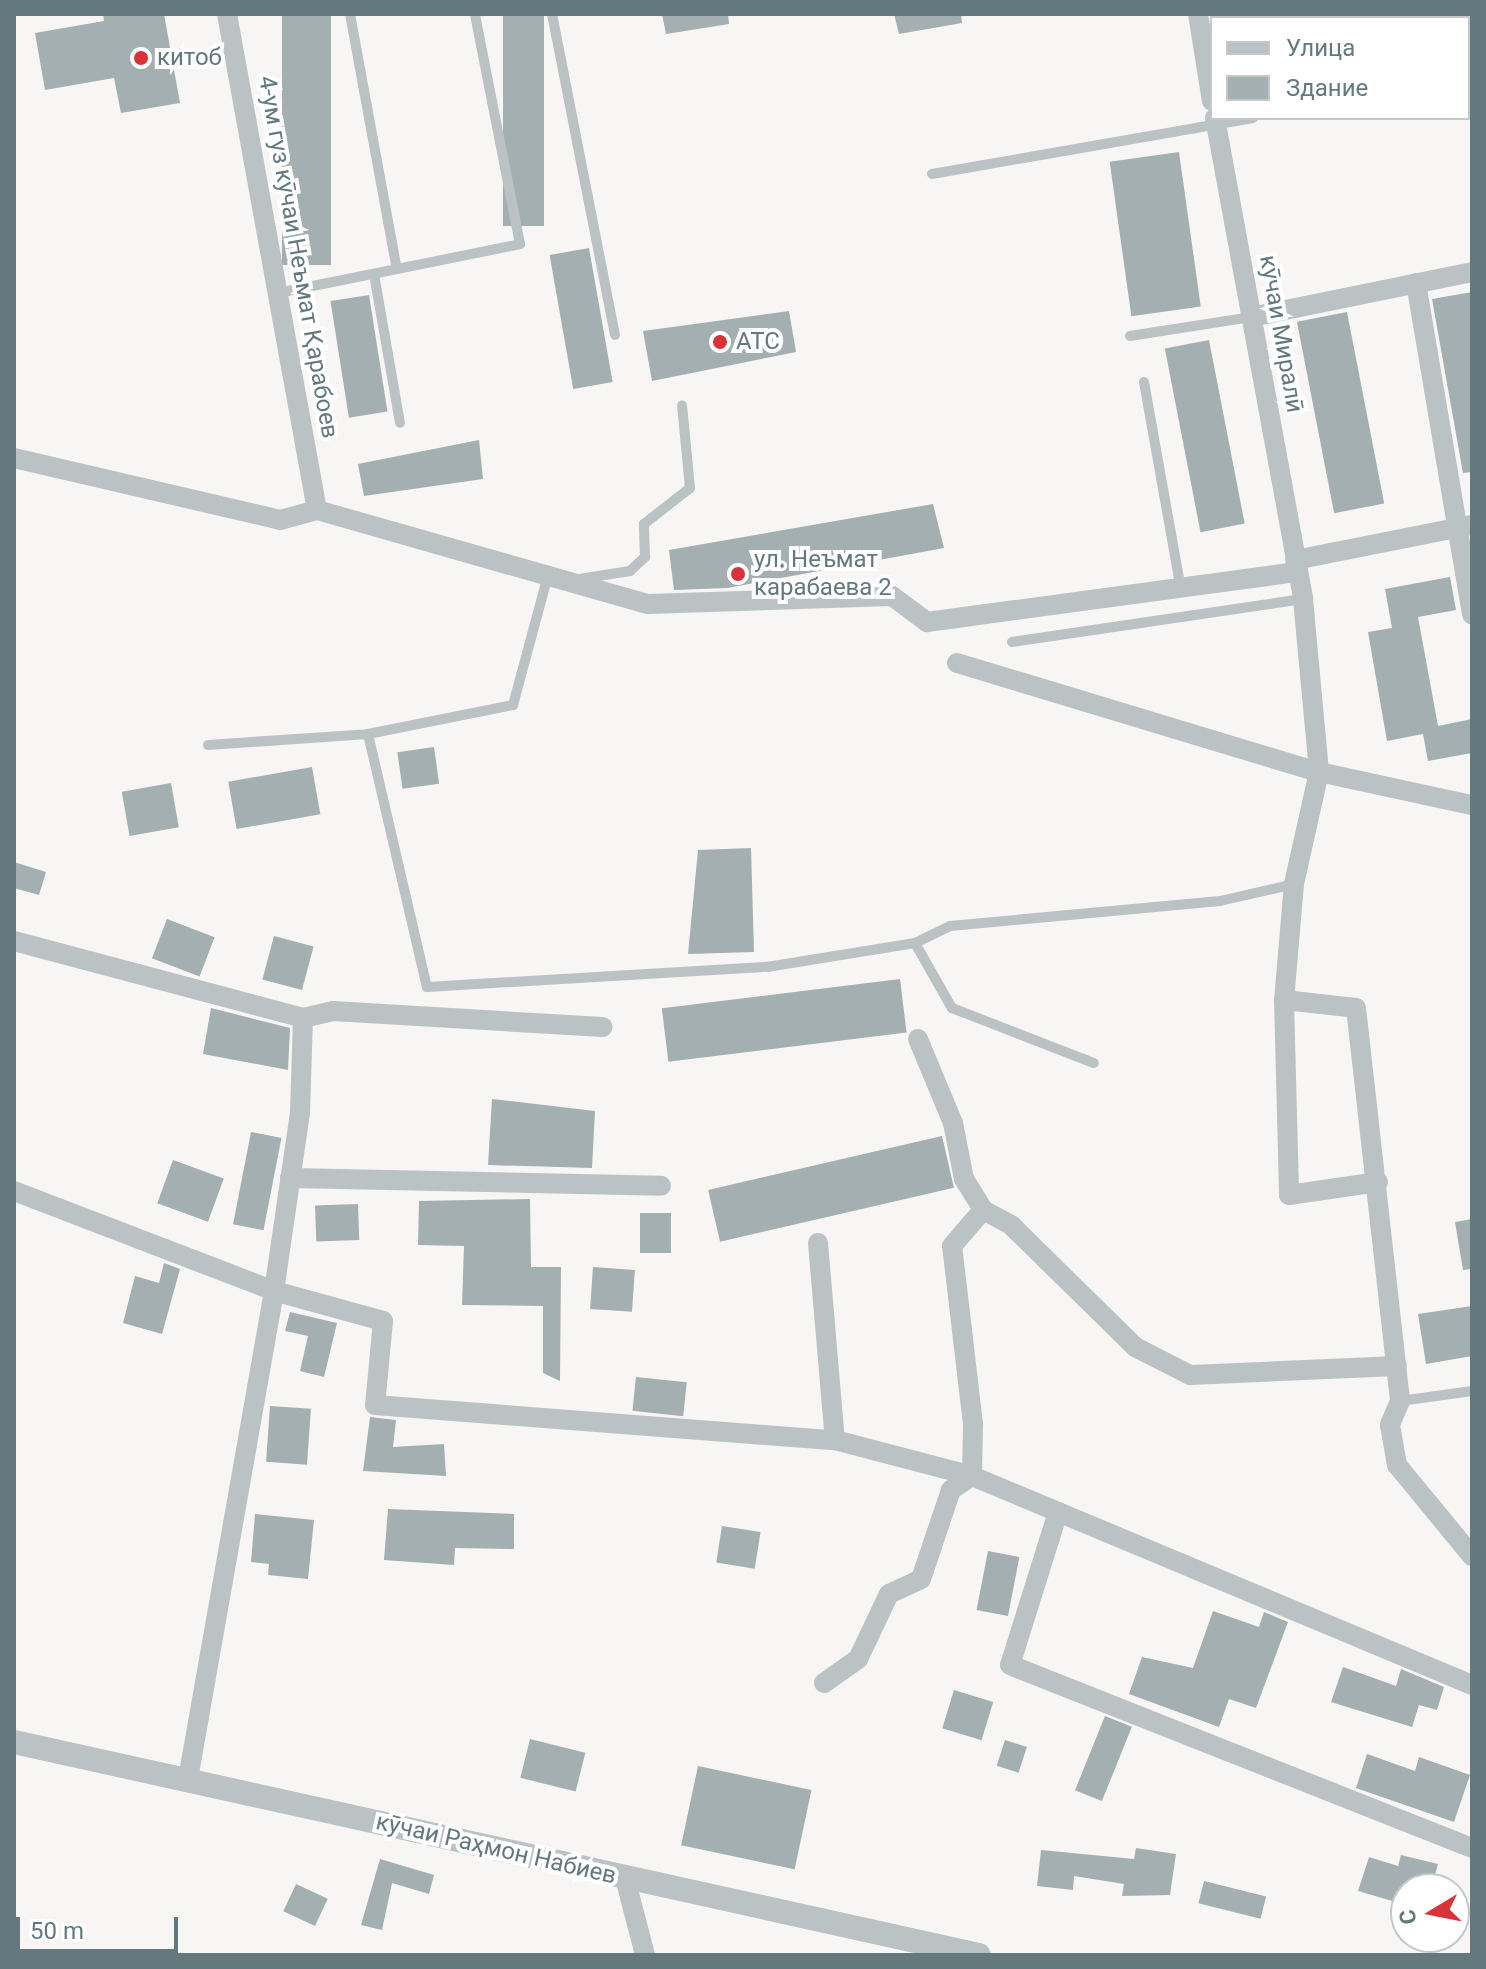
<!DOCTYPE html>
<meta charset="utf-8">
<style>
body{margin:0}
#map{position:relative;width:1486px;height:1969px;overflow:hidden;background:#f7f6f4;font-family:Roboto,sans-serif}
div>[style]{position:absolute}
.building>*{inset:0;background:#a3afb1;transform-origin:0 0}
.service>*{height:10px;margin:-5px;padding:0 5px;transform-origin:5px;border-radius:5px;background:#bbc2c3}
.minor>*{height:20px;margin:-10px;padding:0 10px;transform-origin:10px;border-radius:10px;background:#bbc2c3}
.tertiary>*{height:24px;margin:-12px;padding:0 12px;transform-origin:12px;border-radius:12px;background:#bbc2c3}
.dots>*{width:22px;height:22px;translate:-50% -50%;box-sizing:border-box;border:4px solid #fff;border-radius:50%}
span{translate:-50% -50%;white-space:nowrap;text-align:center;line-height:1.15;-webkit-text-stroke:8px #fff;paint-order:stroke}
.poi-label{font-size:24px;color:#64797d}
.left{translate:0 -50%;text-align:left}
.street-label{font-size:24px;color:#64797d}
.frame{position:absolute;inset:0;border:16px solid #64797d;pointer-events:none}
.legend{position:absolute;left:1210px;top:16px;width:260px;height:104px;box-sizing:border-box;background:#fff;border:2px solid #c1c9cb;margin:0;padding:10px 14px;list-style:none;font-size:24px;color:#64797d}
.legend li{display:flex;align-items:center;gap:16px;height:40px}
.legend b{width:40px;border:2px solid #c1c9cb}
.north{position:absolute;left:1390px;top:1873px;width:80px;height:80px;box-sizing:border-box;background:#fff;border:2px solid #c1c9cb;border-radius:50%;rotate:260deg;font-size:22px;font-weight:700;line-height:32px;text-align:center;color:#64797d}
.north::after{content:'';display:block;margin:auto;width:28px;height:36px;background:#d93238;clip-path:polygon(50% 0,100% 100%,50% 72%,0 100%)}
.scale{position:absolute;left:16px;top:1917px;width:162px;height:36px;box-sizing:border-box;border:4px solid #64797d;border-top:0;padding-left:10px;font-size:24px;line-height:28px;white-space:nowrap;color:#64797d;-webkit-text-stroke:6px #fff;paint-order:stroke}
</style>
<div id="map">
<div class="building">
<div style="clip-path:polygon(103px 14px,164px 14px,180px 103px,121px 113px,114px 78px,45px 90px,35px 33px,104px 21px)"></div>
<div style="left:282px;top:14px;width:49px;height:251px"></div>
<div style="left:503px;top:14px;width:41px;height:212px"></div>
<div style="clip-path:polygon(662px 14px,728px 14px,729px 24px,666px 34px)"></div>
<div style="clip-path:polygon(894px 14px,961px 14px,962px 23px,899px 34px)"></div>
<div style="left:1179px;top:152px;width:156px;height:70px;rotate:82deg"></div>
<div style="left:589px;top:248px;width:136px;height:40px;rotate:80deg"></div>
<div style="clip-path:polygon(1472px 292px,1472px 472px,1463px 473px,1432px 299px)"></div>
<div style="left:369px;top:295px;width:118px;height:39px;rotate:81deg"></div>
<div style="clip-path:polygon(789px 311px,796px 352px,652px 381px,643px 331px)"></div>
<div style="left:1347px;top:312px;width:195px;height:51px;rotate:79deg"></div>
<div style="left:1209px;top:340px;width:187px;height:45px;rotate:79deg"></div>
<div style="clip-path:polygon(479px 440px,483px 479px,364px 496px,358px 464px)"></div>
<div style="clip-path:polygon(933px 504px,944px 548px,727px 588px,674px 590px,669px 550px)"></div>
<div style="clip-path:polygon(1450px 577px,1456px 610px,1418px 617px,1438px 726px,1472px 719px,1472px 753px,1428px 761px,1423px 734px,1387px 741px,1368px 632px,1392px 628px,1385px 589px)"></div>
<div style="left:434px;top:747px;width:37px;height:37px;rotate:82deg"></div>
<div style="left:312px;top:767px;width:48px;height:85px;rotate:80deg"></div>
<div style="left:171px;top:783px;width:45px;height:50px;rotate:80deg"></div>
<div style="clip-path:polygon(751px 848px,754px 952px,688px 954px,698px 850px)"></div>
<div style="clip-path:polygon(14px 862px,46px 872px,39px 895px,14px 888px)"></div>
<div style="left:167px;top:919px;width:51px;height:42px;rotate:21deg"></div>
<div style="left:274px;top:936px;width:41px;height:45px;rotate:15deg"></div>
<div style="left:900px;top:979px;width:54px;height:240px;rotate:83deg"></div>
<div style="clip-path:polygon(211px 1008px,290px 1028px,288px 1070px,203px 1054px)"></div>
<div style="clip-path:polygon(492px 1099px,595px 1111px,592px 1168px,488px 1165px)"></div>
<div style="left:251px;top:1132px;width:31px;height:94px;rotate:11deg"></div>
<div style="left:942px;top:1136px;width:53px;height:240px;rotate:77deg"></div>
<div style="left:173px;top:1160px;width:54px;height:46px;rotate:20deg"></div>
<div style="clip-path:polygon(530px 1199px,531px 1267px,561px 1267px,560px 1381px,543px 1373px,543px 1306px,462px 1305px,464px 1246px,418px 1245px,419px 1201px)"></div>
<div style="left:358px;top:1204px;width:36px;height:43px;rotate:88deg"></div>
<div style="left:640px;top:1213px;width:31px;height:40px"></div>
<div style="clip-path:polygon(1472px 1219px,1472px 1269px,1463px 1270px,1455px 1222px)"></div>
<div style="clip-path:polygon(164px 1263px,180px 1269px,162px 1334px,123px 1323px,135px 1276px,159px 1283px)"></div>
<div style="left:593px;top:1267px;width:42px;height:42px;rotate:4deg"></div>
<div style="clip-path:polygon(1472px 1306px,1472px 1356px,1426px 1364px,1418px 1314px)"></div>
<div style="clip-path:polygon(290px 1312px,337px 1323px,324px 1377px,300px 1371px,308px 1336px,285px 1331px)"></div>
<div style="left:636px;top:1377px;width:51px;height:34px;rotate:6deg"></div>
<div style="left:270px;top:1406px;width:41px;height:56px;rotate:4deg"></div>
<div style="clip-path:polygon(370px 1417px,396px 1420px,393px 1447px,444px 1444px,446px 1476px,363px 1471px)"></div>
<div style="clip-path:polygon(388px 1509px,514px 1514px,514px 1549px,455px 1548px,454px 1565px,384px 1560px)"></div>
<div style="clip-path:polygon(255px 1514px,314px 1520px,308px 1579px,268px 1575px,269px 1564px,251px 1562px)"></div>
<div style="left:722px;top:1526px;width:39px;height:37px;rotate:9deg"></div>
<div style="left:988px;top:1551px;width:32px;height:60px;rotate:11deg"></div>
<div style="clip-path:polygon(1213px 1611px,1259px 1627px,1264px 1612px,1288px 1622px,1256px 1708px,1229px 1699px,1219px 1727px,1129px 1694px,1142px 1657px,1193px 1668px)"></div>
<div style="clip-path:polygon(1343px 1667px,1396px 1686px,1401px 1669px,1444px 1687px,1437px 1710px,1419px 1705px,1412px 1727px,1331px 1702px)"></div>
<div style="left:954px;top:1690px;width:41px;height:40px;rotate:17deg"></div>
<div style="left:1105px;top:1716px;width:29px;height:80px;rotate:22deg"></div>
<div style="left:530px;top:1739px;width:57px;height:40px;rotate:14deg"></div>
<div style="left:1005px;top:1740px;width:23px;height:27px;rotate:18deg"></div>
<div style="clip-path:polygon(1367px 1754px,1415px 1771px,1419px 1757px,1470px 1775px,1454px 1822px,1356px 1788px)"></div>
<div style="left:698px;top:1766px;width:116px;height:81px;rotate:12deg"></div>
<div style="clip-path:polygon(1136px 1848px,1176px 1854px,1170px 1895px,1122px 1896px,1124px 1884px,1074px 1876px,1073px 1890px,1037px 1886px,1041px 1850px,1134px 1859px)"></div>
<div style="clip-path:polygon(1401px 1855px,1438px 1864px,1431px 1889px,1406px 1889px,1406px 1905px,1358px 1891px,1369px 1857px,1398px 1866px)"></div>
<div style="clip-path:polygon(380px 1859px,434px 1875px,429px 1894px,392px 1883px,382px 1930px,361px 1925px)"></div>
<div style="left:1204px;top:1881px;width:64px;height:23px;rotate:14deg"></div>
<div style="left:296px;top:1884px;width:35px;height:30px;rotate:25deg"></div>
</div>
<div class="service">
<div style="left:350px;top:14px;width:259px;rotate:79.6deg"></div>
<div style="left:552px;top:14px;width:327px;rotate:78.9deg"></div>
<div style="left:1468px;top:78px;width:4px"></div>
<div style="left:932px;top:174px;width:326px;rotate:-9.9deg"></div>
<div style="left:374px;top:274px;width:151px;rotate:80.1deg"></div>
<div style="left:278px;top:293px;width:247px;rotate:-11.4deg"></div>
<div style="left:520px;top:244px;width:234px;rotate:-101.1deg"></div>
<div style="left:1130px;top:336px;width:122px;rotate:-8.9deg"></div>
<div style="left:1144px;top:382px;width:210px;rotate:79.9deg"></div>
<div style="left:579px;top:579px;width:52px;rotate:-8.9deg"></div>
<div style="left:630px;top:571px;width:21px;rotate:-43deg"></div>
<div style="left:645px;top:557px;width:33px;rotate:-92deg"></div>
<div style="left:644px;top:524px;width:58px;rotate:-38deg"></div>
<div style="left:690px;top:488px;width:83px;rotate:-95.5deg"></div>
<div style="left:1012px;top:642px;width:294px;rotate:-8.4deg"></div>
<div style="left:368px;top:734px;width:260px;rotate:76.9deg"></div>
<div style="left:427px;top:987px;width:341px;rotate:-3.4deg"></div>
<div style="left:767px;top:967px;width:150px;rotate:-9.2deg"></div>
<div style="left:915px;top:943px;width:75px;rotate:60.4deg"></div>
<div style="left:952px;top:1008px;width:152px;rotate:21.2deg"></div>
<div style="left:208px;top:745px;width:160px;rotate:-3.9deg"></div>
<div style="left:368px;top:734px;width:148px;rotate:-11.3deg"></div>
<div style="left:513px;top:705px;width:131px;rotate:-74.9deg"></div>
<div style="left:915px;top:943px;width:39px;rotate:-26deg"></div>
<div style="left:950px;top:926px;width:271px;rotate:-5.3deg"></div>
<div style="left:1220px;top:901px;width:76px;rotate:-12.9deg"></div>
<div style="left:1400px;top:1401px;width:73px;rotate:-7.9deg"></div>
</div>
<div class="minor">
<div style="left:227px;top:14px;width:504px;rotate:79.72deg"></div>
<div style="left:1198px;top:14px;width:88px;rotate:80.9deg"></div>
<div style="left:1215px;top:118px;width:489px;rotate:79.6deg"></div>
<div style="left:1303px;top:599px;width:174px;rotate:84.7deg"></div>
<div style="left:1319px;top:772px;width:157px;rotate:12.2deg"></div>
<div style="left:1416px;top:283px;width:336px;rotate:80.4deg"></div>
<div style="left:1251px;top:317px;width:226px;rotate:-11.5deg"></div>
<div style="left:14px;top:458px;width:273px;rotate:13.1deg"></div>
<div style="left:280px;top:520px;width:38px;rotate:-15deg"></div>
<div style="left:317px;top:510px;width:344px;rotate:15.9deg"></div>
<div style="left:648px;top:604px;width:244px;rotate:-1.9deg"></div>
<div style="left:892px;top:596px;width:44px;rotate:36.6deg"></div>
<div style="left:927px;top:622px;width:374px;rotate:-7.7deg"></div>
<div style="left:1295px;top:560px;width:180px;rotate:-11.2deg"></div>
<div style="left:957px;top:663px;width:378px;rotate:16.8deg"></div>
<div style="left:1319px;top:772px;width:115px;rotate:102.6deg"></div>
<div style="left:1294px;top:884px;width:116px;rotate:94.9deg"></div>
<div style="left:1284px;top:1000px;width:195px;rotate:88.5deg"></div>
<div style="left:1289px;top:1195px;width:90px;rotate:-8.3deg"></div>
<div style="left:14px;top:941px;width:299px;rotate:14.9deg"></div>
<div style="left:303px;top:1018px;width:31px;rotate:-13deg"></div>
<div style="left:333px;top:1011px;width:270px;rotate:3.4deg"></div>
<div style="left:1284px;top:1000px;width:72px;rotate:6.3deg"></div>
<div style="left:1356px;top:1008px;width:395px;rotate:83.6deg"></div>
<div style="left:1400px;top:1401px;width:26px;rotate:113deg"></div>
<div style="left:1390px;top:1425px;width:41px;rotate:80.1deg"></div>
<div style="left:1397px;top:1465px;width:118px;rotate:50.5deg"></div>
<div style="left:918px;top:1039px;width:91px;rotate:67.4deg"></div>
<div style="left:953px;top:1123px;width:57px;rotate:78.9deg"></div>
<div style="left:964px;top:1179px;width:36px;rotate:58deg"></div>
<div style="left:983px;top:1210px;width:32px;rotate:28deg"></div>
<div style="left:1011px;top:1225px;width:174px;rotate:44.5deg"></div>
<div style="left:1135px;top:1347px;width:62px;rotate:27deg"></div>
<div style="left:1190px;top:1375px;width:207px;rotate:-2.5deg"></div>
<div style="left:290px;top:1178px;width:371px;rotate:1.2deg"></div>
<div style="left:14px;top:1191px;width:279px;rotate:21deg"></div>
<div style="left:274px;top:1291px;width:113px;rotate:15.4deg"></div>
<div style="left:383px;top:1321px;width:84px;rotate:95.4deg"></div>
<div style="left:375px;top:1405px;width:461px;rotate:4.4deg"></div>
<div style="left:835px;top:1440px;width:142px;rotate:14.7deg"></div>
<div style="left:972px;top:1476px;width:542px;rotate:22.68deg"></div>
<div style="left:818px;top:1243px;width:198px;rotate:85.1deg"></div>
<div style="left:1058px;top:1512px;width:160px;rotate:107.4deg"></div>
<div style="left:1010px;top:1665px;width:497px;rotate:21.6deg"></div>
<div style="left:824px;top:1683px;width:42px;rotate:-35.2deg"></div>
<div style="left:858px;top:1659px;width:72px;rotate:-64.5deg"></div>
<div style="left:889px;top:1594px;width:35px;rotate:-25deg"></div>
<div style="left:921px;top:1579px;width:94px;rotate:-71.4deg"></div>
<div style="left:951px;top:1490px;width:25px;rotate:-34deg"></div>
<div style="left:972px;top:1476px;width:52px;rotate:-88.9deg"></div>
<div style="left:973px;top:1424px;width:179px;rotate:-96.7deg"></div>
<div style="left:952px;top:1246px;width:48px;rotate:-49.3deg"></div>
<div style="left:188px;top:1779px;width:496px;rotate:-80deg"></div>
<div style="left:274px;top:1291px;width:180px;rotate:-81.7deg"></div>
<div style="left:300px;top:1113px;width:95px;rotate:-88.2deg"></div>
<div style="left:625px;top:1878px;width:80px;rotate:75.4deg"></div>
</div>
<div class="tertiary">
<div style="left:14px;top:1742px;width:988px;rotate:12.45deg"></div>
</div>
<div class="dots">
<div style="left:141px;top:58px;background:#d93238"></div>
<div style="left:720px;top:342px;background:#d93238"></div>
<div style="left:738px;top:574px;background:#d93238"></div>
</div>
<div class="poi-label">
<span class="left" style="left:157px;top:58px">китоб</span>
<span class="left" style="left:736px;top:342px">АТС</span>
<span class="left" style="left:754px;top:574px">ул. Неъмат<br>карабаева 2</span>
</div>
<div class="street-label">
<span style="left:298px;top:257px;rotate:80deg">4-ум гуз кӯчаи Неъмат Қарабоев</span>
<span style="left:1281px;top:334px;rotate:80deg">кӯчаи Миралӣ</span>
<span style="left:496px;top:1849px;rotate:13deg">кӯчаи Раҳмон Набиев</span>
</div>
<div class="frame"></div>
<ul class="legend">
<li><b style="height:10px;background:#bbc2c3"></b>Улица</li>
<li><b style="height:22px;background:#a3afb1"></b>Здание</li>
</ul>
<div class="north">С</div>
<div class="scale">50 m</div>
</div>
